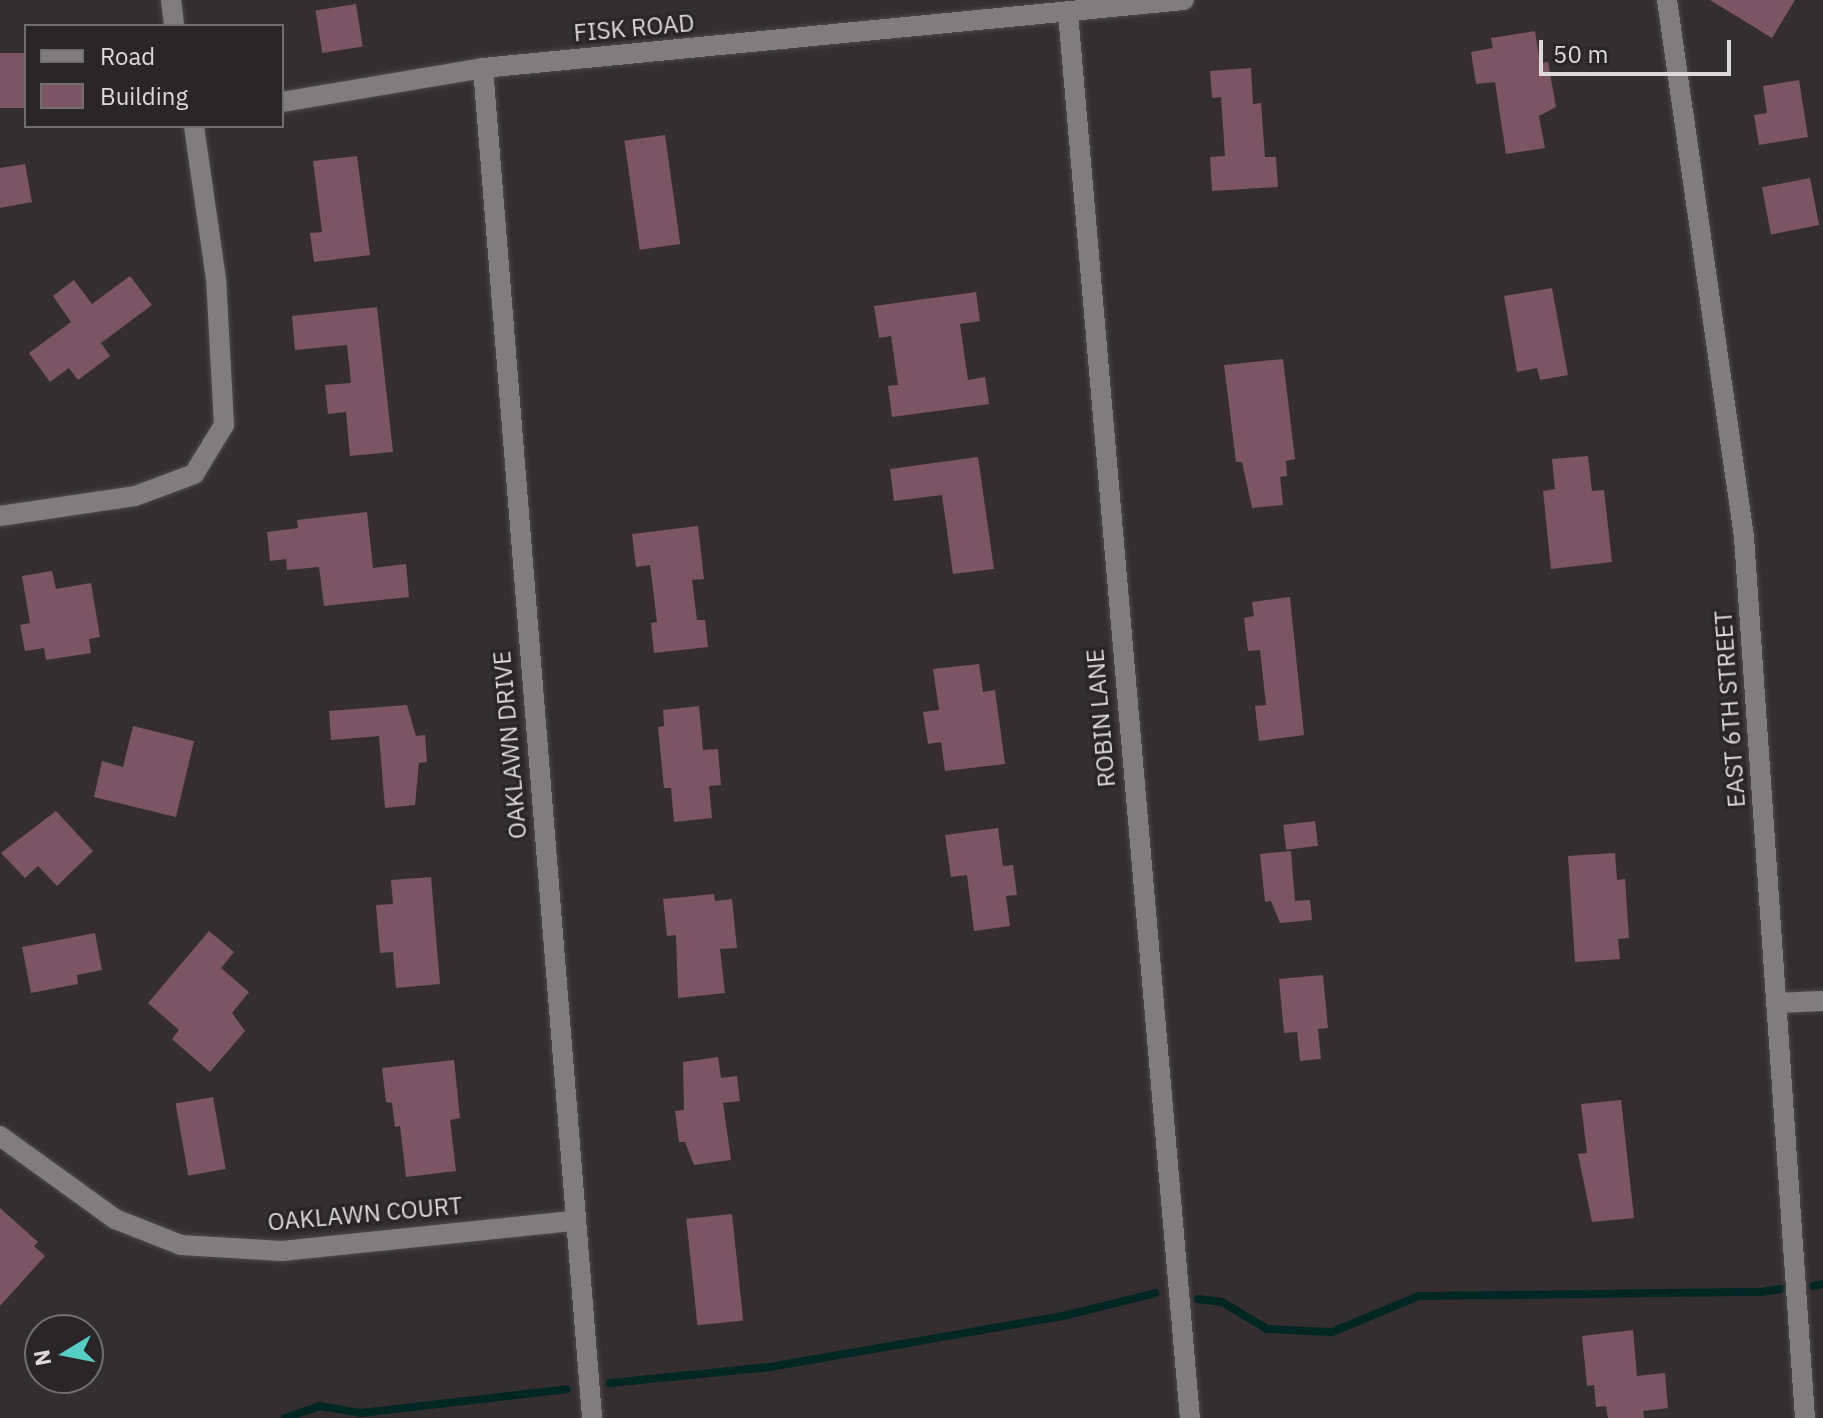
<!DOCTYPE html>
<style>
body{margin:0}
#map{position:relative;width:1823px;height:1418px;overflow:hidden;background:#352e31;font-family:"IBM Plex Sans",sans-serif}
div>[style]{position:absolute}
.stream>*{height:8px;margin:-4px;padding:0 4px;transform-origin:4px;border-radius:4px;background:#002724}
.building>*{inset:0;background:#7b5564;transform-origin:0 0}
.roads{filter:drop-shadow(0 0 2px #50494c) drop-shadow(0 0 2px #50494c)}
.minor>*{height:20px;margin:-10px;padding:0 10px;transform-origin:10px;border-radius:10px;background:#817d7e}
span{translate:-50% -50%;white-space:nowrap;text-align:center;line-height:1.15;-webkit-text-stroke:7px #2b2527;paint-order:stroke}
.street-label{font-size:24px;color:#ddd9da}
.legend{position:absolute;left:24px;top:24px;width:260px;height:104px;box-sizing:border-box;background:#2b2527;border:2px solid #726d6f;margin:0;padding:10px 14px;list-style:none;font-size:24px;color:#ddd9da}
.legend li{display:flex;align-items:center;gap:16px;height:40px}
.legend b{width:40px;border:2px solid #726d6f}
.north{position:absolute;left:24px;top:1314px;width:80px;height:80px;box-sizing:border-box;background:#2b2527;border:2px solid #726d6f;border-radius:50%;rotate:260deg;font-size:22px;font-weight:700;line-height:32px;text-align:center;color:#ddd9da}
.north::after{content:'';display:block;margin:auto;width:28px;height:36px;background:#56cec4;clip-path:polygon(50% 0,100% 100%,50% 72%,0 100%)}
.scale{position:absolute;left:1539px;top:40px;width:192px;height:36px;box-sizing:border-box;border:4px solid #ddd9da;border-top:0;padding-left:10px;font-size:24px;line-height:28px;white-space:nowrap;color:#ddd9da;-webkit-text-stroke:6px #2b2527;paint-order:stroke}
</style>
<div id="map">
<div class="stream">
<div style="left:1813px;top:1286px;width:10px;rotate:-11deg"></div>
<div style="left:1198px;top:1299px;width:24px;rotate:7deg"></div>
<div style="left:1222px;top:1302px;width:52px;rotate:31deg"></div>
<div style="left:1267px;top:1329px;width:65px;rotate:2.6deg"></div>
<div style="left:1332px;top:1332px;width:94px;rotate:-22.5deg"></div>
<div style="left:1419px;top:1296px;width:343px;rotate:-0.7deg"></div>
<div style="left:1762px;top:1292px;width:30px;rotate:-9deg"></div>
<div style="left:610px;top:1383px;width:161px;rotate:-5.7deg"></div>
<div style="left:770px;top:1367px;width:297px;rotate:-9.9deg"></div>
<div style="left:1063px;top:1316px;width:95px;rotate:-14deg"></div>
<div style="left:285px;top:1418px;width:37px;rotate:-19deg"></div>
<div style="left:320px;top:1406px;width:42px;rotate:9.7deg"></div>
<div style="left:361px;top:1413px;width:207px;rotate:-6.6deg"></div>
</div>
<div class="building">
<div style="clip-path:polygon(1710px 0,1795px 0,1772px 38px)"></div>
<div style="left:356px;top:4px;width:43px;height:41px;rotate:81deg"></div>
<div style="clip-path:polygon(1535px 31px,1540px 63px,1548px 62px,1556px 107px,1539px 116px,1545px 148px,1506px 154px,1495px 82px,1476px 84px,1471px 52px,1493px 48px,1491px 38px)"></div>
<div style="left:26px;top:53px;width:55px;height:26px;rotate:90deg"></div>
<div style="clip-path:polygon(1251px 68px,1253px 104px,1261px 103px,1265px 157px,1276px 157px,1278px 187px,1212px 191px,1210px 157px,1225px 156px,1221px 97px,1212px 98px,1210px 71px)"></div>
<div style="clip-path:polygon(1799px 80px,1808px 137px,1759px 145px,1754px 115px,1767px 113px,1763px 86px)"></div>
<div style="left:665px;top:135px;width:110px;height:41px;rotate:82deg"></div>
<div style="clip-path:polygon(357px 156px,370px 255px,314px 262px,310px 233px,322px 232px,313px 161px)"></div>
<div style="clip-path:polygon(25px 164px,32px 202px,0 208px,0 168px)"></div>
<div style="left:1810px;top:178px;width:48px;height:49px;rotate:79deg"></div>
<div style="clip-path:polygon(130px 276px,152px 305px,101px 343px,110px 356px,78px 380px,69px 368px,50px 382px,29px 353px,71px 322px,53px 296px,74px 280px,92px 304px)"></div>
<div style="clip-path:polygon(1552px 288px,1568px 375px,1540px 380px,1537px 368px,1517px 372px,1504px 296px)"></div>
<div style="clip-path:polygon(976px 292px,980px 321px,960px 324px,968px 380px,985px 377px,989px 404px,892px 417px,888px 386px,898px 385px,891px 336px,879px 338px,874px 306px)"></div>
<div style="clip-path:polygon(377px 307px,393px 452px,350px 456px,346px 412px,328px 414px,325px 385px,351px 383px,347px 345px,295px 350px,292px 316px)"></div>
<div style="clip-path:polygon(1283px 359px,1295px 459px,1286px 461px,1287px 476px,1280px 477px,1283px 505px,1252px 508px,1242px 462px,1236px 462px,1224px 365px)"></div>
<div style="clip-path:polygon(1588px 456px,1592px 491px,1604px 490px,1612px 562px,1551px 569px,1543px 491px,1555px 489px,1552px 459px)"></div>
<div style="clip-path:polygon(978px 457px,994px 569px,953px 574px,942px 495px,894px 501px,890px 469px)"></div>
<div style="clip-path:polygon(367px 512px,373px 568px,406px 564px,409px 597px,324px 606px,319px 567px,287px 570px,286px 559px,270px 561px,267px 532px,298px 528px,297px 520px)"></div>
<div style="clip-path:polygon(698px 526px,704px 579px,692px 580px,697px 620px,705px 620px,708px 647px,654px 653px,651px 623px,657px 622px,650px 565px,636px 567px,632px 534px)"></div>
<div style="clip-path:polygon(52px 571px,56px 589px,91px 583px,100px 637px,89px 639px,91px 653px,46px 660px,44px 648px,25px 651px,20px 625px,30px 623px,22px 576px)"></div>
<div style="clip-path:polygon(1290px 597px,1304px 735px,1259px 741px,1255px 706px,1266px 705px,1260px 650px,1248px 651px,1244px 618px,1254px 616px,1252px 602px)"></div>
<div style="clip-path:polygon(979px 664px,983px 692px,995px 690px,1005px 764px,945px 771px,941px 742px,928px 744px,923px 712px,939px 710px,933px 669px)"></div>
<div style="clip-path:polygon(407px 705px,416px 736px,425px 735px,427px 762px,419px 763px,415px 805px,385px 808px,379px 736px,331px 740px,329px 711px)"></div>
<div style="clip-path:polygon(699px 706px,703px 750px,718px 749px,721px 785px,709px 786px,712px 818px,674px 822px,671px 788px,664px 788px,658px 727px,664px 726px,663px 710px)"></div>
<div style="clip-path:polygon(133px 726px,194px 741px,176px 817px,94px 797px,102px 761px,123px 767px)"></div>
<div style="clip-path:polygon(56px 811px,93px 851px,57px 886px,38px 866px,25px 878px,1px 853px)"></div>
<div style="left:1315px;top:821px;width:25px;height:32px;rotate:83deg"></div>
<div style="clip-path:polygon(998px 828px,1003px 866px,1013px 865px,1017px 895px,1006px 896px,1010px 926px,974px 931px,967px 875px,951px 877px,945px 835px)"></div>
<div style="clip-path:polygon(1291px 851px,1295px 901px,1310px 900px,1312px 920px,1280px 923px,1271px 901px,1265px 902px,1260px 854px)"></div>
<div style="clip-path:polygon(1615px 853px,1617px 880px,1625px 879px,1629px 938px,1618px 939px,1620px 959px,1575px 962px,1568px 856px)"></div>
<div style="clip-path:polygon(431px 877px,440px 984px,396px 988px,393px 952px,380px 953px,376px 905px,393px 904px,391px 880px)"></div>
<div style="clip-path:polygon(714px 894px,715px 901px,732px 899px,737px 948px,720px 949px,725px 993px,678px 998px,676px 935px,667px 936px,663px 899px)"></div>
<div style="clip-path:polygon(209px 931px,234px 952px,221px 968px,249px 992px,232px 1013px,245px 1031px,210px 1072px,172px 1039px,179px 1030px,148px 1003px)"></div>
<div style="clip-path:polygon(95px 933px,102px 970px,77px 975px,78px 984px,31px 993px,22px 947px)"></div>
<div style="clip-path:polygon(1323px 975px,1328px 1028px,1318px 1029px,1321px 1059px,1300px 1061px,1297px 1032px,1284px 1033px,1279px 979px)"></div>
<div style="clip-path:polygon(718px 1057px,721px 1078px,737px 1076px,740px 1101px,723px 1103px,731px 1160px,694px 1165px,685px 1142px,679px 1142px,675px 1111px,684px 1110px,683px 1062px)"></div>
<div style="clip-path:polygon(454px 1060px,460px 1118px,450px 1120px,456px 1171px,406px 1177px,400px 1126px,395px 1127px,392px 1103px,386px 1102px,382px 1068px)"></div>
<div style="left:213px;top:1097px;width:73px;height:38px;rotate:80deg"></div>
<div style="clip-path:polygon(1621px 1100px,1634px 1218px,1592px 1222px,1578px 1154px,1587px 1153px,1581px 1104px)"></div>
<div style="clip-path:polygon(0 1208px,38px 1242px,34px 1246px,45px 1256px,0 1306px)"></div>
<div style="left:732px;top:1214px;width:107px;height:46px;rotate:84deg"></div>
<div style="clip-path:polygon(1633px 1330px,1637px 1376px,1665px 1373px,1668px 1408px,1643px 1411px,1644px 1418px,1608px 1418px,1606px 1406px,1596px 1407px,1594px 1385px,1587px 1386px,1582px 1336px)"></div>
</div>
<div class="roads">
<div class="minor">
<div style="left:171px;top:0;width:26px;rotate:83deg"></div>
<div style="left:1667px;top:0;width:542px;rotate:81.84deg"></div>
<div style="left:1744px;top:537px;width:883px;rotate:86.04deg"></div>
<div style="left:1068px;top:13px;width:1410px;rotate:85.04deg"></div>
<div style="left:483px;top:68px;width:1354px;rotate:85.38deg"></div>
<div style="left:282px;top:102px;width:204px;rotate:-9.6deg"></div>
<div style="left:483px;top:68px;width:704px;rotate:-5.54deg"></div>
<div style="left:0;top:516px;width:136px;rotate:-8.4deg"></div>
<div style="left:135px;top:496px;width:63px;rotate:-20.4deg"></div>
<div style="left:194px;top:474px;width:57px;rotate:-58.5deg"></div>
<div style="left:224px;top:425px;width:146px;rotate:-93.1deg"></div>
<div style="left:216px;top:279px;width:155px;rotate:-98.2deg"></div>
<div style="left:1776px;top:1003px;width:47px;rotate:-2.4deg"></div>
<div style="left:0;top:1136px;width:142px;rotate:35.8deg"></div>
<div style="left:115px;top:1219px;width:71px;rotate:21.5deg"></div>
<div style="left:181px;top:1245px;width:101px;rotate:3.4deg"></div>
<div style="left:282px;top:1251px;width:294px;rotate:-5.9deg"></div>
</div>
</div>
<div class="street-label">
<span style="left:634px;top:28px;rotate:-5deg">FISK ROAD</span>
<span style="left:1730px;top:709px;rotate:-94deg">EAST 6TH STREET</span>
<span style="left:1101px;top:718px;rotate:-95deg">ROBIN LANE</span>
<span style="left:510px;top:745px;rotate:-95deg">OAKLAWN DRIVE</span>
<span style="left:365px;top:1214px;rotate:-5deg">OAKLAWN COURT</span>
</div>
<ul class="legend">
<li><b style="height:10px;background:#817d7e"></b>Road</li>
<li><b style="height:22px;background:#7b5564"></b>Building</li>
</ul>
<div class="north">N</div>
<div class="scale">50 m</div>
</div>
